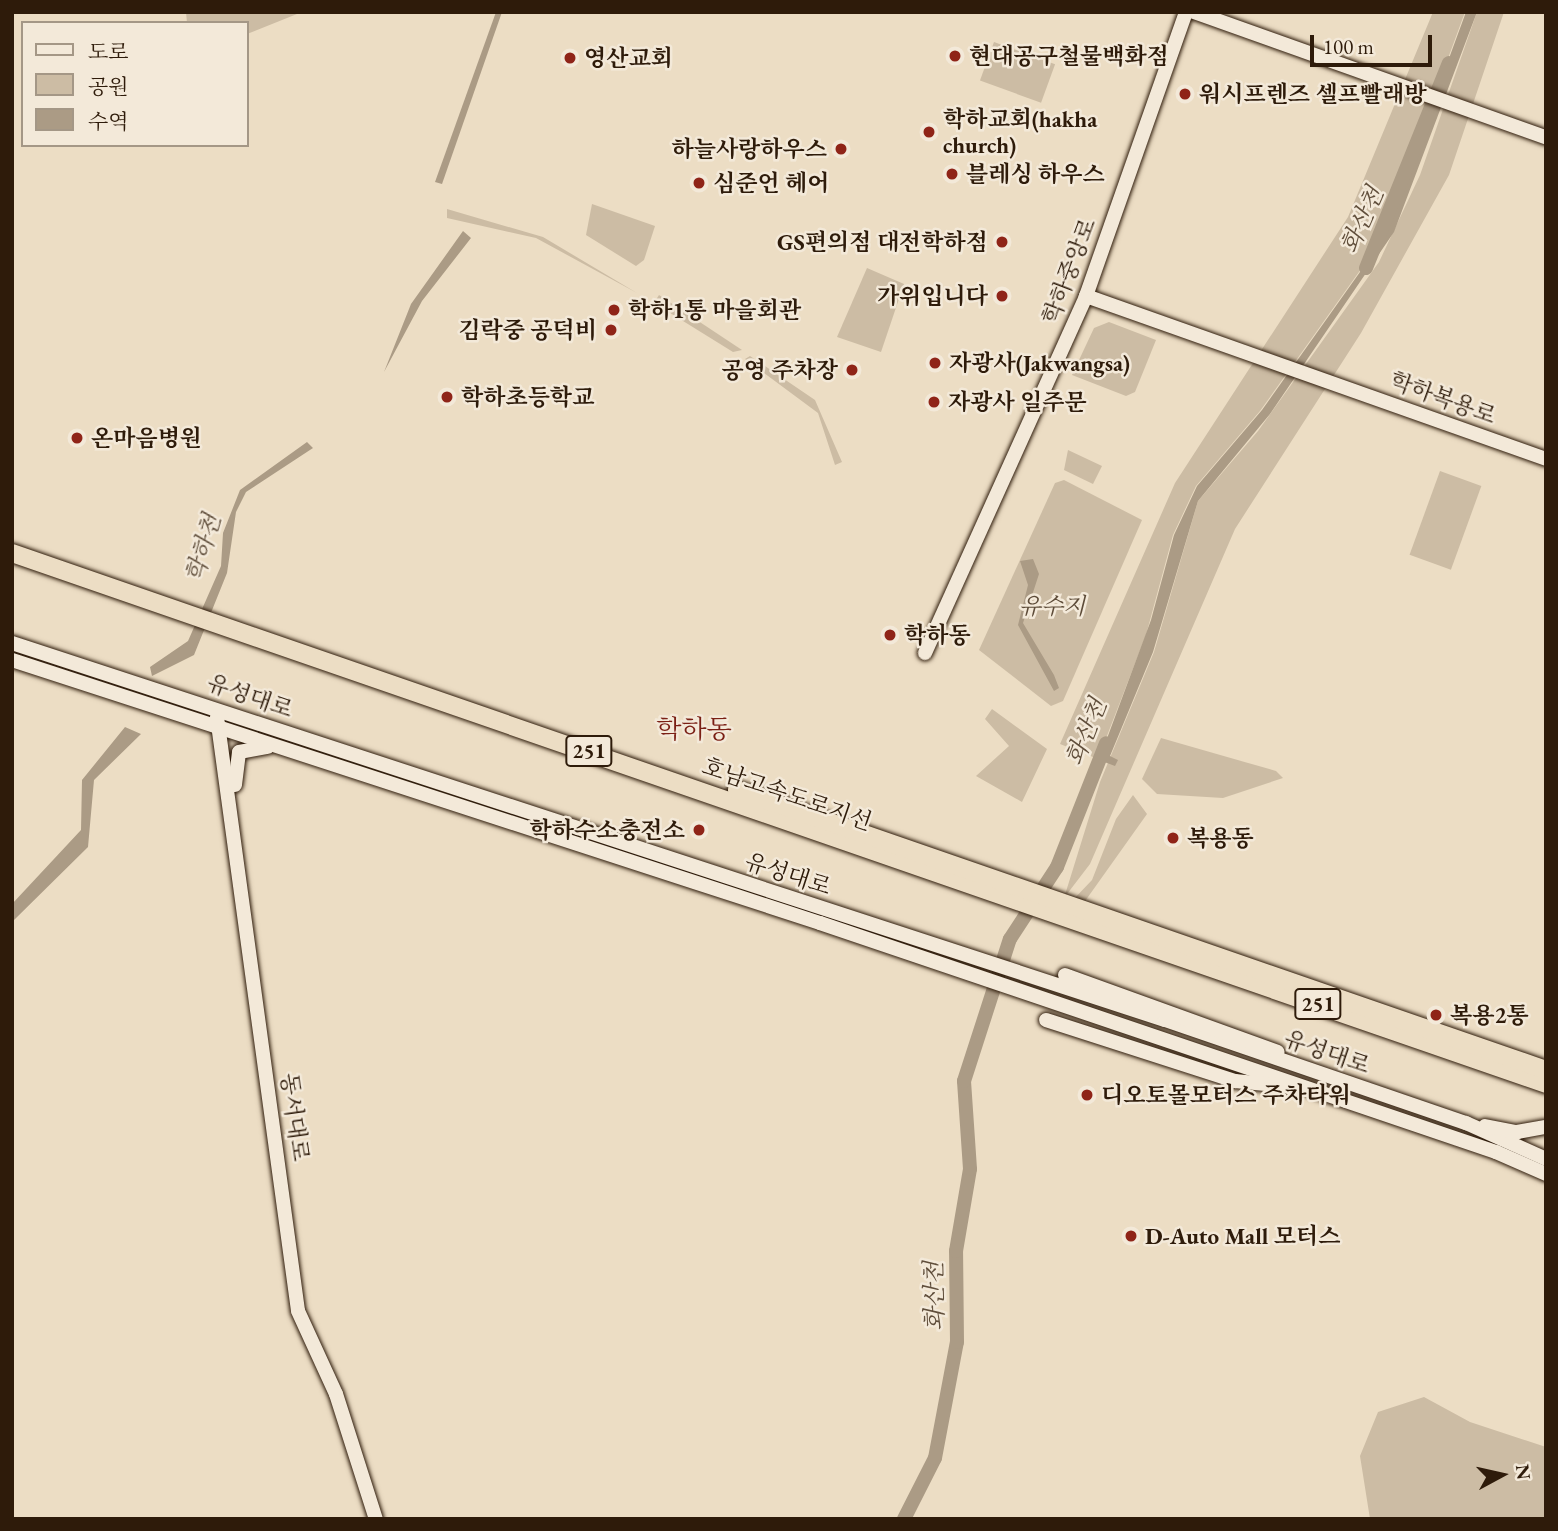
<!DOCTYPE html>
<meta charset="utf-8">
<style>
body{margin:0}
#map{position:relative;width:1558px;height:1531px;overflow:hidden;background:#ecddc4;font-family:"EB Garamond","Noto Serif KR",serif}
div>[style]{position:absolute}
.green>*{inset:0;background:#ccbca4;transform-origin:0 0}
.water>*{inset:0;background:#ab9b85}
.river>*{height:14px;margin:-7px;padding:0 7px;transform-origin:7px;border-radius:7px;background:#ab9b85}
.roads{filter:drop-shadow(0 0 2px #2e1b0a) drop-shadow(0 0 2px #2e1b0a)}
.secondary>*{height:14px;margin:-7px;padding:0 7px;transform-origin:7px;border-radius:7px;background:#f3e9d9}
.highway>*{height:18px;margin:-9px;padding:0 9px;transform-origin:9px;border-radius:9px;background:#ecddc4}
.dots>*{width:19px;height:19px;translate:-50% -50%;box-sizing:border-box;border:4px solid #f3e9d9;border-radius:50%}
span{translate:-50% -50%;white-space:nowrap;text-align:center;line-height:1.15;-webkit-text-stroke:5px #f3e9d9;paint-order:stroke}
.shield-label span{padding:2px 5px;background:#f3e9d9;border:2px solid;border-radius:5px;-webkit-text-stroke-width:0}
.shield-label{font-size:21px;color:#2e1b0a;font-weight:700}
.poi-label{font-size:23px;color:#2e1b0a;font-weight:700}
.left{translate:0 -50%;text-align:left}
.right{translate:-100% -50%;text-align:right}
.street-label{font-size:23px;color:#2e1b0a}
.park-label{font-size:23px;color:#5d4b38;font-style:italic}
.water-label{font-size:24px;color:#604e3b;font-style:italic}
.quarter-label{font-size:26px;color:#7a1f14}
.frame{position:absolute;inset:0;border:14px solid #2e1b0a;pointer-events:none}
.legend{position:absolute;left:21px;top:21px;width:228px;height:126px;box-sizing:border-box;background:#f3e9d9;border:2px solid #a49786;margin:0;padding:9px 12px;list-style:none;font-size:21px;color:#2e1b0a}
.legend li{display:flex;align-items:center;gap:14px;height:35px}
.legend b{width:35px;border:2px solid #a49786}
.north{position:absolute;left:1467px;top:1440px;width:70px;height:70px;-webkit-text-stroke:5px #f3e9d9;paint-order:stroke;rotate:82deg;font-size:19px;font-weight:700;line-height:28px;text-align:center;color:#2e1b0a}
.north::after{content:'';display:block;margin:auto;width:24px;height:32px;background:#2e1b0a;clip-path:polygon(50% 0,100% 100%,50% 72%,0 100%)}
.scale{position:absolute;left:1310px;top:35px;width:122px;height:32px;box-sizing:border-box;border:4px solid #2e1b0a;border-top:0;padding-left:9px;font-size:21px;line-height:24px;white-space:nowrap;color:#2e1b0a;-webkit-text-stroke:5px #f3e9d9;paint-order:stroke}
</style>
<div id="map">
<div class="green">
<div style="clip-path:polygon(186px 12px,302px 12px,247px 34px,247px 23px,187px 23px)"></div>
<div style="clip-path:polygon(1433px 12px,1465px 12px,1381px 241px,1260px 411px,1196px 486px,1173px 535px,1146px 635px,1098px 759px,1060px 744px,1175px 483px,1348px 217px)"></div>
<div style="clip-path:polygon(1477px 12px,1504px 12px,1449px 175px,1361px 333px,1235px 529px,1090px 864px,1064px 898px,1100px 782px,1154px 652px,1198px 501px,1258px 431px,1379px 262px,1420px 175px)"></div>
<div style="left:994px;top:42px;width:65px;height:41px;rotate:20deg"></div>
<div style="clip-path:polygon(592px 204px,655px 226px,644px 260px,636px 266px,586px 235px)"></div>
<div style="clip-path:polygon(447px 209px,543px 237px,637px 293px,536px 238px,447px 218px)"></div>
<div style="clip-path:polygon(867px 268px,904px 284px,881px 352px,837px 337px)"></div>
<div style="clip-path:polygon(659px 295px,742px 350px,733px 352px,654px 303px)"></div>
<div style="clip-path:polygon(1109px 322px,1156px 340px,1135px 392px,1126px 396px,1072px 375px,1094px 328px)"></div>
<div style="clip-path:polygon(750px 356px,815px 400px,842px 462px,835px 465px,818px 413px,745px 359px)"></div>
<div style="clip-path:polygon(1068px 450px,1102px 466px,1093px 484px,1064px 470px)"></div>
<div style="left:1440px;top:471px;width:44px;height:89px;rotate:20deg"></div>
<div style="clip-path:polygon(1064px 480px,1142px 520px,1063px 701px,1051px 706px,979px 650px,1055px 483px)"></div>
<div style="clip-path:polygon(992px 709px,1047px 749px,1022px 802px,976px 776px,1009px 746px,985px 719px)"></div>
<div style="clip-path:polygon(1161px 738px,1276px 771px,1283px 778px,1223px 798px,1157px 794px,1142px 779px)"></div>
<div style="clip-path:polygon(1133px 795px,1147px 814px,1083px 904px,1072px 901px,1092px 880px,1116px 819px)"></div>
<div style="clip-path:polygon(1424px 1397px,1470px 1422px,1546px 1447px,1546px 1519px,1370px 1519px,1360px 1456px,1378px 1412px)"></div>
</div>
<div class="water">
<div style="clip-path:polygon(496px 12px,502px 12px,442px 184px,435px 182px)"></div>
<div style="clip-path:polygon(1466px 12px,1477px 12px,1394px 232px,1270px 414px,1198px 501px,1153px 652px,1110px 756px,1118px 760px,1115px 766px,1099px 760px,1151px 620px,1174px 535px,1197px 486px,1262px 410px,1382px 241px)"></div>
<div style="clip-path:polygon(463px 231px,471px 238px,422px 301px,384px 372px,411px 304px)"></div>
<div style="clip-path:polygon(307px 442px,313px 448px,246px 492px,236px 512px,227px 573px,194px 655px,152px 676px,150px 667px,188px 641px,221px 566px,223px 533px,240px 490px)"></div>
<div style="clip-path:polygon(1033px 559px,1039px 574px,1023px 623px,1054px 675px,1059px 688px,1054px 691px,1018px 625px,1028px 585px,1020px 561px)"></div>
<div style="clip-path:polygon(125px 727px,141px 734px,94px 780px,88px 847px,12px 922px,12px 904px,81px 830px,82px 780px)"></div>
</div>
<div class="river">
<div style="left:1366px;top:268px;width:221px;rotate:-68deg"></div>
<div style="left:904px;top:1519px;width:68px;rotate:-63.1deg"></div>
<div style="left:935px;top:1458px;width:118px;rotate:-79.3deg"></div>
<div style="left:957px;top:1342px;width:91px;rotate:-90.6deg"></div>
<div style="left:956px;top:1251px;width:83px;rotate:-80.3deg"></div>
<div style="left:970px;top:1169px;width:88px;rotate:-93.9deg"></div>
<div style="left:964px;top:1081px;width:149px;rotate:-72.1deg"></div>
<div style="left:1010px;top:939px;width:86px;rotate:-56.9deg"></div>
<div style="left:1057px;top:867px;width:133px;rotate:-68.4deg"></div>
</div>
<div class="roads">
<div class="secondary">
<div style="left:1194px;top:12px;width:374px;rotate:19.6deg"></div>
<div style="left:1086px;top:296px;width:488px;rotate:19.5deg"></div>
<div style="left:12px;top:643px;width:1213px;rotate:18.11deg"></div>
<div style="left:1165px;top:1020px;width:318px;rotate:18.9deg"></div>
<div style="left:1466px;top:1123px;width:88px;rotate:24.2deg"></div>
<div style="left:925px;top:653px;width:392px;rotate:-65.7deg"></div>
<div style="left:1086px;top:296px;width:301px;rotate:-70.6deg"></div>
<div style="left:12px;top:660px;width:850px;rotate:18.03deg"></div>
<div style="left:820px;top:923px;width:714px;rotate:18.71deg"></div>
<div style="left:1496px;top:1152px;width:55px;rotate:23.7deg"></div>
<div style="left:217px;top:717px;width:599px;rotate:82.23deg"></div>
<div style="left:298px;top:1311px;width:91px;rotate:65.4deg"></div>
<div style="left:336px;top:1394px;width:131px;rotate:72.3deg"></div>
<div style="left:235px;top:785px;width:33px;rotate:-83deg"></div>
<div style="left:239px;top:752px;width:29px;rotate:-10deg"></div>
<div style="left:1065px;top:975px;width:226px;rotate:19.9deg"></div>
<div style="left:1046px;top:1020px;width:199px;rotate:17.9deg"></div>
<div style="left:1235px;top:1081px;width:51px;rotate:5.6deg"></div>
<div style="left:1485px;top:1126px;width:33px;rotate:11deg"></div>
<div style="left:1517px;top:1132px;width:29px;rotate:-10deg"></div>
</div>
<div class="highway">
<div style="left:12px;top:553px;width:1623px;rotate:19.09deg"></div>
<div style="left:737px;top:790px;width:856px;rotate:19.09deg"></div>
</div>
</div>
<div class="dots">
<div style="left:955px;top:56px;background:#8f2418"></div>
<div style="left:570px;top:58px;background:#8f2418"></div>
<div style="left:1185px;top:94px;background:#8f2418"></div>
<div style="left:929px;top:132px;background:#8f2418"></div>
<div style="left:841px;top:149px;background:#8f2418"></div>
<div style="left:952px;top:174px;background:#8f2418"></div>
<div style="left:699px;top:183px;background:#8f2418"></div>
<div style="left:1002px;top:242px;background:#8f2418"></div>
<div style="left:1002px;top:296px;background:#8f2418"></div>
<div style="left:614px;top:310px;background:#8f2418"></div>
<div style="left:611px;top:330px;background:#8f2418"></div>
<div style="left:935px;top:363px;background:#8f2418"></div>
<div style="left:852px;top:370px;background:#8f2418"></div>
<div style="left:447px;top:397px;background:#8f2418"></div>
<div style="left:934px;top:402px;background:#8f2418"></div>
<div style="left:77px;top:438px;background:#8f2418"></div>
<div style="left:890px;top:635px;background:#8f2418"></div>
<div style="left:699px;top:830px;background:#8f2418"></div>
<div style="left:1173px;top:838px;background:#8f2418"></div>
<div style="left:1436px;top:1015px;background:#8f2418"></div>
<div style="left:1087px;top:1095px;background:#8f2418"></div>
<div style="left:1131px;top:1236px;background:#8f2418"></div>
</div>
<div class="shield-label">
<span style="left:589px;top:751px">251</span>
<span style="left:1318px;top:1004px">251</span>
</div>
<div class="poi-label">
<span class="left" style="left:969px;top:56px">현대공구철물백화점</span>
<span class="left" style="left:584px;top:58px">영산교회</span>
<span class="left" style="left:1199px;top:94px">워시프렌즈 셀프빨래방</span>
<span class="left" style="left:943px;top:132px">학하교회(hakha<br>church)</span>
<span class="right" style="left:827px;top:149px">하늘사랑하우스</span>
<span class="left" style="left:966px;top:174px">블레싱 하우스</span>
<span class="left" style="left:713px;top:183px">심준언 헤어</span>
<span class="right" style="left:988px;top:242px">GS편의점 대전학하점</span>
<span class="right" style="left:988px;top:296px">가위입니다</span>
<span class="left" style="left:628px;top:310px">학하1통 마을회관</span>
<span class="right" style="left:597px;top:330px">김락중 공덕비</span>
<span class="left" style="left:949px;top:363px">자광사(Jakwangsa)</span>
<span class="right" style="left:838px;top:370px">공영 주차장</span>
<span class="left" style="left:461px;top:397px">학하초등학교</span>
<span class="left" style="left:948px;top:402px">자광사 일주문</span>
<span class="left" style="left:91px;top:438px">온마음병원</span>
<span class="left" style="left:904px;top:635px">학하동</span>
<span class="right" style="left:685px;top:830px">학하수소충전소</span>
<span class="left" style="left:1187px;top:838px">복용동</span>
<span class="left" style="left:1450px;top:1015px">복용2통</span>
<span class="left" style="left:1101px;top:1095px">디오토몰모터스 주차타워</span>
<span class="left" style="left:1145px;top:1236px">D-Auto Mall 모터스</span>
</div>
<div class="street-label">
<span style="left:1069px;top:271px;rotate:-69deg">학하중앙로</span>
<span style="left:1443px;top:398px;rotate:20deg">학하복용로</span>
<span style="left:250px;top:696px;rotate:19deg">유성대로</span>
<span style="left:787px;top:794px;rotate:19deg">호남고속도로지선</span>
<span style="left:788px;top:874px;rotate:18deg">유성대로</span>
<span style="left:1327px;top:1052px;rotate:19deg">유성대로</span>
<span style="left:295px;top:1117px;rotate:82deg">동서대로</span>
</div>
<div class="park-label">
<span style="left:1052px;top:606px">유수지</span>
</div>
<div class="water-label">
<span style="left:1362px;top:220px;rotate:-66deg">화산천</span>
<span style="left:203px;top:548px;rotate:-74deg">학하천</span>
<span style="left:1086px;top:732px;rotate:-68deg">화산천</span>
<span style="left:934px;top:1296px;rotate:-91deg">화산천</span>
</div>
<div class="quarter-label">
<span style="left:694px;top:730px">학하동</span>
</div>
<div class="frame"></div>
<ul class="legend">
<li><b style="height:9px;background:#f3e9d9"></b>도로</li>
<li><b style="height:19px;background:#ccbca4"></b>공원</li>
<li><b style="height:19px;background:#ab9b85"></b>수역</li>
</ul>
<div class="north">N</div>
<div class="scale">100 m</div>
</div>
